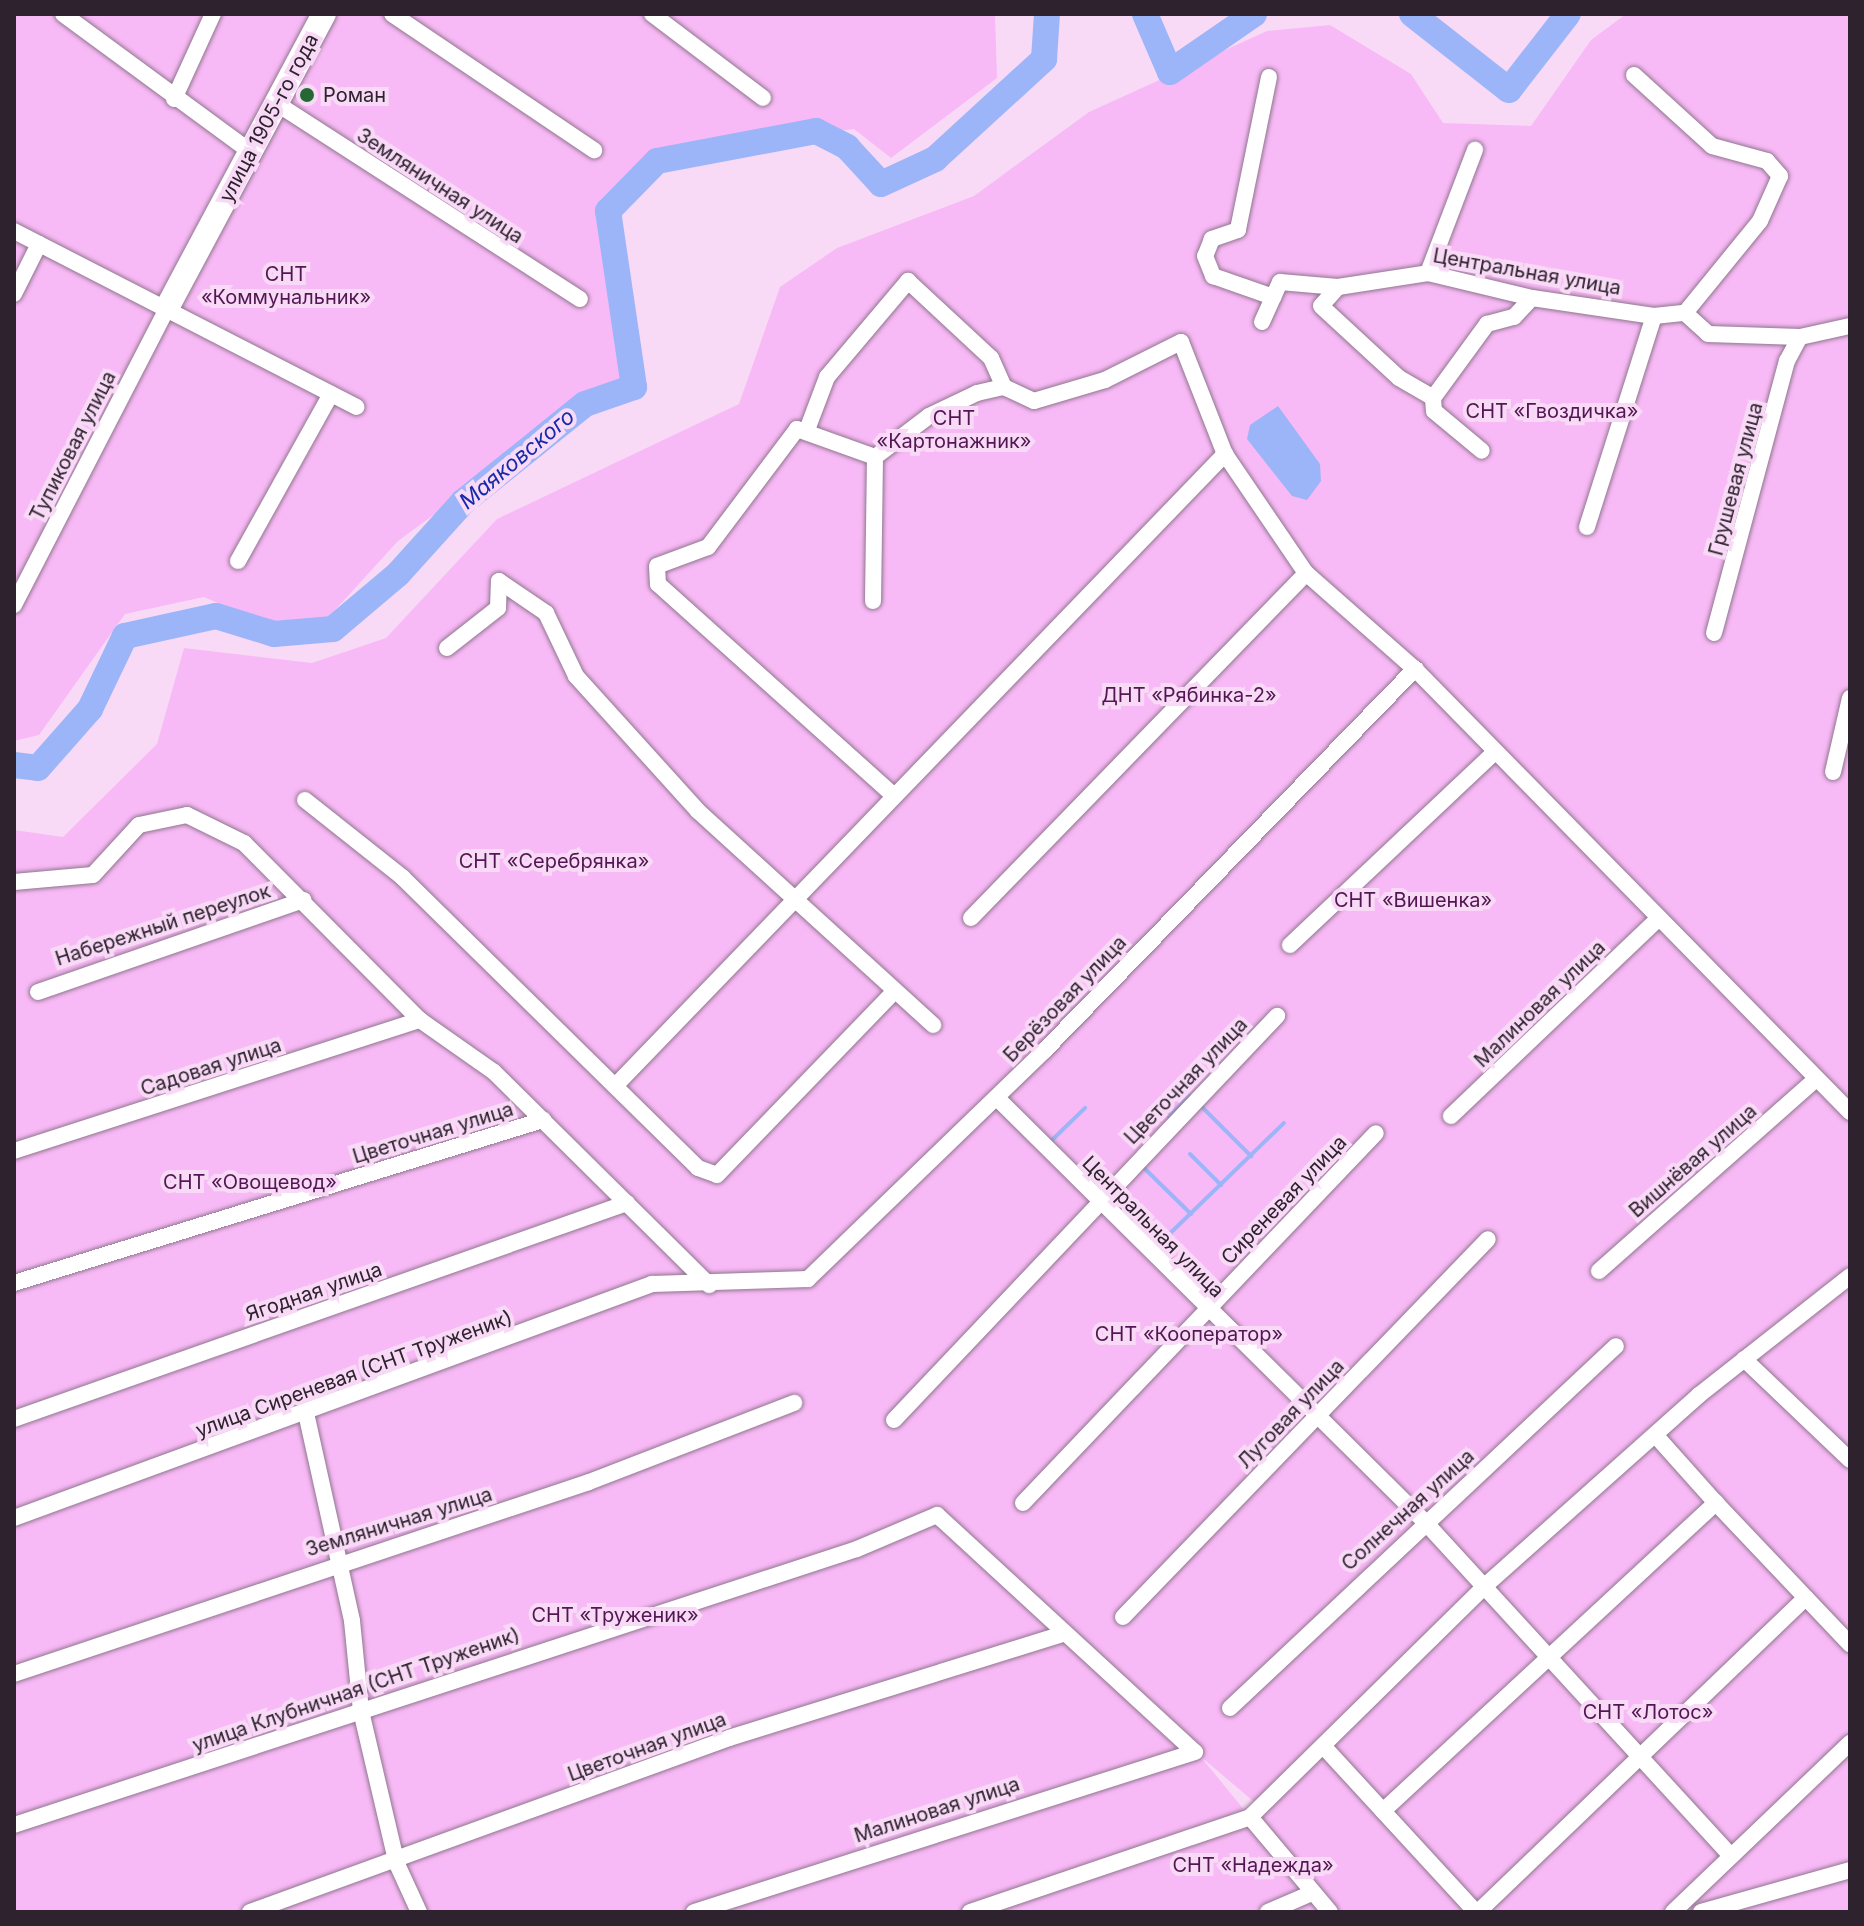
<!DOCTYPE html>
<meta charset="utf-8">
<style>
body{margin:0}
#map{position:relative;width:1864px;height:1926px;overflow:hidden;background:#f8daf7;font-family:Inter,sans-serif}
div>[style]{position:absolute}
.green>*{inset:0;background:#f8baf6}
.water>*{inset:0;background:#9bb5f8}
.stream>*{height:4px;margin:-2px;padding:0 2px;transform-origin:2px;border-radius:2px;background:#9bb5f8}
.river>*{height:26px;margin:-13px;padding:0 13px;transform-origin:13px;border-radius:13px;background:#9bb5f8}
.roads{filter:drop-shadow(0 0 2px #917690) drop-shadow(0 0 2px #917690)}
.street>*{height:16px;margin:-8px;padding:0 8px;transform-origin:8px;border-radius:8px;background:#fff}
.secondary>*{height:24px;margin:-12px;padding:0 12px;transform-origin:12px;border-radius:12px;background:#fff}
.dots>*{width:22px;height:22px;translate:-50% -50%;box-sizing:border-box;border:4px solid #f8daf7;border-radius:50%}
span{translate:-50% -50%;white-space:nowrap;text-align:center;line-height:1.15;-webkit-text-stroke:8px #f8daf7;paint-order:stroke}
.poi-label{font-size:20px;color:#2d222d}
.left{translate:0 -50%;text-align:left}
.street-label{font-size:20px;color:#2d222d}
.park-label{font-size:20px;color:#521652}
.water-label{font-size:22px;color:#182aa8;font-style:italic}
.frame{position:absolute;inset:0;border:16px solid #2d222d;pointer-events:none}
</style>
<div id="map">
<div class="green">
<div style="clip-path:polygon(14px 14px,995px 14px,997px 78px,891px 158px,854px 129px,699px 147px,657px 161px,608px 211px,634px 387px,582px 406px,398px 541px,325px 621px,261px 622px,204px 597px,125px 614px,39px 735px,14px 741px)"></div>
<div style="clip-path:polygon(evenodd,1626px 14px,1850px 14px,1850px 1912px,14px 1912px,14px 830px,63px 837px,157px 744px,184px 648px,312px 663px,386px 638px,497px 519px,739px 404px,780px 287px,837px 248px,974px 196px,1089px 112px,1267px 31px,1330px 25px,1411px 74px,1443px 123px,1531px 126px,1591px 40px,1626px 14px,1200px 1756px,1265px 1811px,1250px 1817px,1200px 1756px)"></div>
</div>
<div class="water">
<div style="clip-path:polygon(1278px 406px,1320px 464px,1321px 481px,1307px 500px,1292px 496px,1247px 439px,1250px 425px)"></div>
</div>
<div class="stream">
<div style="left:1199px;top:1104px;width:74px;rotate:45deg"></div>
<div style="left:1169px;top:1117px;width:30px;rotate:-45deg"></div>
<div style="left:1050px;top:1142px;width:49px;rotate:-44.2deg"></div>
<div style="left:1190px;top:1154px;width:44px;rotate:45deg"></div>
<div style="left:1141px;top:1165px;width:70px;rotate:44.4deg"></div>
<div style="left:1156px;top:1247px;width:178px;rotate:-44.1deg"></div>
</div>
<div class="river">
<div style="left:1145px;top:14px;width:63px;rotate:66.7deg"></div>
<div style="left:1170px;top:72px;width:102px;rotate:-34.6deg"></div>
<div style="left:1412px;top:14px;width:123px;rotate:38.1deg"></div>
<div style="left:1509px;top:90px;width:96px;rotate:-52.2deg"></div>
<div style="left:14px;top:765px;width:24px;rotate:7deg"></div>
<div style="left:38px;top:768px;width:79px;rotate:-48.6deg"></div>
<div style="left:90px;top:709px;width:81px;rotate:-64.4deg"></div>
<div style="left:125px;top:636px;width:93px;rotate:-12.4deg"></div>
<div style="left:216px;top:616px;width:61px;rotate:17.2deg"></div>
<div style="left:274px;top:634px;width:59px;rotate:-4.8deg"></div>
<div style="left:333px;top:629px;width:85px;rotate:-40.2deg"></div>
<div style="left:398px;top:574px;width:97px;rotate:-47.9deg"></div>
<div style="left:463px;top:502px;width:156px;rotate:-38.8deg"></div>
<div style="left:585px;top:404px;width:52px;rotate:-19.1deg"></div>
<div style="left:634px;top:387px;width:178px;rotate:-98.4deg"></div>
<div style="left:608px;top:211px;width:70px;rotate:-45.6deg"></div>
<div style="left:657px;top:161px;width:162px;rotate:-10.7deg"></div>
<div style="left:816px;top:131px;width:35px;rotate:27deg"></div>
<div style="left:847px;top:147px;width:50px;rotate:47.4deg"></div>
<div style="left:881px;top:184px;width:60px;rotate:-24.8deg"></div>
<div style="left:935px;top:159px;width:148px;rotate:-42.5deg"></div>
<div style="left:1044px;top:59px;width:45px;rotate:-86.2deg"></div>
</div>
<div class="roads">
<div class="street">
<div style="left:63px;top:14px;width:233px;rotate:36.3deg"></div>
<div style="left:392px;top:14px;width:244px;rotate:34deg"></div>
<div style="left:652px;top:14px;width:139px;rotate:37.1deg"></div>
<div style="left:1634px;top:75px;width:105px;rotate:42.3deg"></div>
<div style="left:1712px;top:146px;width:57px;rotate:15.3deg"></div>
<div style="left:1767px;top:161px;width:20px;rotate:49deg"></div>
<div style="left:1780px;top:176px;width:49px;rotate:114deg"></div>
<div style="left:1760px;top:221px;width:119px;rotate:129.2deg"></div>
<div style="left:1269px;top:77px;width:156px;rotate:101.5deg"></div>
<div style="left:1238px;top:230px;width:28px;rotate:161deg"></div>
<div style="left:1212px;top:239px;width:18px;rotate:112deg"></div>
<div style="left:1205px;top:256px;width:22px;rotate:68deg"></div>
<div style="left:1213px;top:276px;width:64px;rotate:19.3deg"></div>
<div style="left:174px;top:99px;width:94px;rotate:-65.4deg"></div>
<div style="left:279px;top:105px;width:358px;rotate:32.8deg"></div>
<div style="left:14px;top:231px;width:385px;rotate:27.2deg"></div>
<div style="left:1428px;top:273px;width:132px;rotate:-69.1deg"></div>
<div style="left:1338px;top:287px;width:25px;rotate:132deg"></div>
<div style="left:1321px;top:306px;width:106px;rotate:42.7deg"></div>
<div style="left:1399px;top:378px;width:39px;rotate:30deg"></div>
<div style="left:1433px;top:398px;width:92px;rotate:-53.9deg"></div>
<div style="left:1487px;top:324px;width:28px;rotate:-15deg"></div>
<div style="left:1514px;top:317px;width:26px;rotate:-47deg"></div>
<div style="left:14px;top:294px;width:56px;rotate:-63.4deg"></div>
<div style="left:1262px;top:322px;width:44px;rotate:-65.8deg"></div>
<div style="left:1280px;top:282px;width:58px;rotate:4.9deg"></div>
<div style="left:1338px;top:287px;width:91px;rotate:-8.8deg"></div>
<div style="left:1428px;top:273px;width:107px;rotate:13.5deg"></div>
<div style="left:1532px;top:298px;width:123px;rotate:8.4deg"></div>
<div style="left:1654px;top:316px;width:31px;rotate:-6deg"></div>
<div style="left:1685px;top:313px;width:31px;rotate:42deg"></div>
<div style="left:1708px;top:334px;width:92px;rotate:1.9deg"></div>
<div style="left:1800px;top:337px;width:51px;rotate:-12.4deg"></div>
<div style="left:1433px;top:398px;width:13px;rotate:86deg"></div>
<div style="left:1434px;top:411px;width:62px;rotate:39.8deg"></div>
<div style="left:807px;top:430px;width:57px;rotate:-69.3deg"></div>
<div style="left:827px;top:377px;width:126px;rotate:-49.8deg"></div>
<div style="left:908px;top:281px;width:113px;rotate:42.9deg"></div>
<div style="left:991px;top:358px;width:32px;rotate:66deg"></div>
<div style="left:875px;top:457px;width:68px;rotate:-37.2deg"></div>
<div style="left:929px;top:416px;width:53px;rotate:-25.6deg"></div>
<div style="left:977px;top:393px;width:28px;rotate:-13deg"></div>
<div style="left:1004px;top:387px;width:33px;rotate:25deg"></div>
<div style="left:1034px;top:401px;width:74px;rotate:-16.5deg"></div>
<div style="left:1105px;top:380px;width:85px;rotate:-26.6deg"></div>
<div style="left:1181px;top:342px;width:120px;rotate:68.6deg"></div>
<div style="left:1225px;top:454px;width:144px;rotate:55.8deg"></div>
<div style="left:1306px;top:573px;width:145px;rotate:41.4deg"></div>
<div style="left:1415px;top:669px;width:621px;rotate:45.52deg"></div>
<div style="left:1587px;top:527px;width:221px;rotate:-72.4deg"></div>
<div style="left:238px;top:561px;width:191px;rotate:-60.9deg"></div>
<div style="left:873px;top:601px;width:144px;rotate:-89.2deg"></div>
<div style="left:875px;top:457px;width:83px;rotate:-160.3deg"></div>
<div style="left:797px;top:429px;width:148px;rotate:127deg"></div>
<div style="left:708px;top:547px;width:54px;rotate:159.6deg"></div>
<div style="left:657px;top:566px;width:18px;rotate:87deg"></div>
<div style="left:658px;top:584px;width:317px;rotate:41.9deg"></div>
<div style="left:14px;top:605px;width:336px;rotate:-62.7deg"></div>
<div style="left:1714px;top:633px;width:282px;rotate:-75deg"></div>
<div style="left:1787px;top:361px;width:27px;rotate:-62deg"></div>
<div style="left:447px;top:648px;width:65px;rotate:-38.1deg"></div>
<div style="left:498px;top:608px;width:27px;rotate:-88deg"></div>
<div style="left:499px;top:581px;width:57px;rotate:34.2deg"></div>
<div style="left:546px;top:613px;width:70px;rotate:64.5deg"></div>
<div style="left:576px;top:676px;width:182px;rotate:47.9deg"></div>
<div style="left:698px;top:811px;width:318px;rotate:42.3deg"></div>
<div style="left:1833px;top:772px;width:76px;rotate:-77.1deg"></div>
<div style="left:305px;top:800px;width:124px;rotate:38.4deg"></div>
<div style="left:402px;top:877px;width:415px;rotate:44.5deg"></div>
<div style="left:698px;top:1168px;width:20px;rotate:20deg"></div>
<div style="left:717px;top:1175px;width:252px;rotate:-46deg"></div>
<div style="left:14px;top:882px;width:79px;rotate:-5.1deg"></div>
<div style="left:93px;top:875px;width:68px;rotate:-47.4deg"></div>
<div style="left:139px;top:825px;width:49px;rotate:-11.8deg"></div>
<div style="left:187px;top:815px;width:64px;rotate:26.2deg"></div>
<div style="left:244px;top:843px;width:250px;rotate:45.2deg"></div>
<div style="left:420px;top:1020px;width:90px;rotate:35.1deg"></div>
<div style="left:494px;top:1072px;width:303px;rotate:44.7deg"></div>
<div style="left:971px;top:918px;width:481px;rotate:-45.8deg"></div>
<div style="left:1290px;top:945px;width:280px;rotate:-43.3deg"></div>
<div style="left:38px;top:992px;width:281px;rotate:-19.1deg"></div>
<div style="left:617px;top:1084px;width:876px;rotate:-46.02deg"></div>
<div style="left:997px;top:1098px;width:602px;rotate:44.73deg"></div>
<div style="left:1425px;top:1522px;width:453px;rotate:47.5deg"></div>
<div style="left:1451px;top:1116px;width:284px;rotate:-43.6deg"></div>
<div style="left:14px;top:1151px;width:427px;rotate:-17.9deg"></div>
<div style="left:1599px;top:1271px;width:287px;rotate:-41.5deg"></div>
<div style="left:14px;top:1283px;width:554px;rotate:-17.13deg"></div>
<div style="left:1744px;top:1359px;width:146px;rotate:43.6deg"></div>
<div style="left:306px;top:1413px;width:213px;rotate:77.5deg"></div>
<div style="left:352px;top:1621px;width:90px;rotate:84.3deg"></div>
<div style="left:361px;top:1711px;width:157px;rotate:76.8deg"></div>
<div style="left:397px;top:1864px;width:53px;rotate:65.4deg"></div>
<div style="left:14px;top:1419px;width:650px;rotate:-19.41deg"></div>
<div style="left:894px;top:1420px;width:557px;rotate:-46.53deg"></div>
<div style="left:1023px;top:1503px;width:511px;rotate:-46.35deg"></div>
<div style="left:1716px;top:1503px;width:195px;rotate:46.5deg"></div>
<div style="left:14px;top:1518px;width:680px;rotate:-20.14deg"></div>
<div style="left:652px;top:1284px;width:156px;rotate:-1.8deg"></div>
<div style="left:808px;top:1279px;width:328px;rotate:-44deg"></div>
<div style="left:1044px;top:1051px;width:533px;rotate:-45.84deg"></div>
<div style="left:1123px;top:1617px;width:525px;rotate:-46deg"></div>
<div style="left:14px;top:1674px;width:606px;rotate:-18.46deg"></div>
<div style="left:589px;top:1482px;width:220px;rotate:-21.1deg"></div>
<div style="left:1230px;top:1708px;width:529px;rotate:-43.16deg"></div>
<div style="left:1325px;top:1748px;width:223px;rotate:47.4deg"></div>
<div style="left:1383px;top:1811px;width:454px;rotate:-42.8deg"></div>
<div style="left:1716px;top:1503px;width:90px;rotate:-131.8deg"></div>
<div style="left:1250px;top:1817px;width:124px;rotate:49.9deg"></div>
<div style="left:14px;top:1825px;width:887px;rotate:-18.13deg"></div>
<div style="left:857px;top:1549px;width:87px;rotate:-23deg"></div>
<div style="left:937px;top:1515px;width:350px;rotate:42.6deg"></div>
<div style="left:250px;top:1912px;width:510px;rotate:-19.96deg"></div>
<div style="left:729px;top:1738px;width:350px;rotate:-17.3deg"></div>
<div style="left:694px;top:1912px;width:526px;rotate:-17.71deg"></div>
<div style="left:970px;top:1912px;width:296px;rotate:-18.7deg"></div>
<div style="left:1250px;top:1817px;width:331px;rotate:-44.5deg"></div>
<div style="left:1486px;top:1585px;width:285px;rotate:-41.7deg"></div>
<div style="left:1699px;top:1395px;width:192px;rotate:-38.2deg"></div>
<div style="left:1268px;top:1912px;width:48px;rotate:-23.4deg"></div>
<div style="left:1478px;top:1912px;width:454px;rotate:-43.8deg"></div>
<div style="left:1673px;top:1912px;width:245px;rotate:-43.7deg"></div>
<div style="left:1701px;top:1912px;width:155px;rotate:-15.7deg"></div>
</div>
<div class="secondary">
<div style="left:168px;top:306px;width:331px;rotate:-61.9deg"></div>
</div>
</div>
<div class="dots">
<div style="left:307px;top:95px;background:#266833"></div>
</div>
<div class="poi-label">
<span class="left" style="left:323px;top:95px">Роман</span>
</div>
<div class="street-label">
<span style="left:269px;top:118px;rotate:-62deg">улица 1905-го года</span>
<span style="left:440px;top:186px;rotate:33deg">Земляничная улица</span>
<span style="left:1527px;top:272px;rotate:10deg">Центральная улица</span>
<span style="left:73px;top:446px;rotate:-63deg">Тупиковая улица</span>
<span style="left:1736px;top:479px;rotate:-75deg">Грушевая улица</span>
<span style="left:163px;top:925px;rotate:-18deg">Набережный переулок</span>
<span style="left:1065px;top:999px;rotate:-46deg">Берёзовая улица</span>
<span style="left:1540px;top:1004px;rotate:-44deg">Малиновая улица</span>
<span style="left:211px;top:1067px;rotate:-18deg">Садовая улица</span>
<span style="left:1186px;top:1081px;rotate:-46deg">Цветочная улица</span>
<span style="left:433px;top:1133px;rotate:-17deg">Цветочная улица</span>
<span style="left:1693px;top:1161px;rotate:-41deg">Вишнёвая улица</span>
<span style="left:1284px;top:1200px;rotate:-46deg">Сиреневая улица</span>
<span style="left:1153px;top:1227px;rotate:45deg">Центральная улица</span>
<span style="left:314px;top:1292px;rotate:-19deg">Ягодная улица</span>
<span style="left:354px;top:1374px;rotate:-20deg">улица Сиреневая (СНТ Труженик)</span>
<span style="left:1291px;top:1414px;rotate:-46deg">Луговая улица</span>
<span style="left:1408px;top:1510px;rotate:-42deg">Солнечная улица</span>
<span style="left:399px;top:1522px;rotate:-17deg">Земляничная улица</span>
<span style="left:356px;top:1690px;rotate:-19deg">улица Клубничная (СНТ Труженик)</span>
<span style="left:647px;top:1747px;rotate:-20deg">Цветочная улица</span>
<span style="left:937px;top:1810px;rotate:-18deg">Малиновая улица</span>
</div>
<div class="park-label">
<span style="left:286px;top:286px">СНТ<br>«Коммунальник»</span>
<span style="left:1552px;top:411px">СНТ «Гвоздичка»</span>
<span style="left:954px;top:430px">СНТ<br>«Картонажник»</span>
<span style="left:1189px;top:695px">ДНТ «Рябинка-2»</span>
<span style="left:554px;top:861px">СНТ «Серебрянка»</span>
<span style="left:1413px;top:900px">СНТ «Вишенка»</span>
<span style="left:250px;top:1182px">СНТ «Овощевод»</span>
<span style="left:1189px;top:1334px">СНТ «Кооператор»</span>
<span style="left:615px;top:1615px">СНТ «Труженик»</span>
<span style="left:1648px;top:1712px">СНТ «Лотос»</span>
<span style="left:1253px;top:1865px">СНТ «Надежда»</span>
</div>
<div class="water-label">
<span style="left:517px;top:459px;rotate:-40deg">Маяковского</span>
</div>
<div class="frame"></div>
</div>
